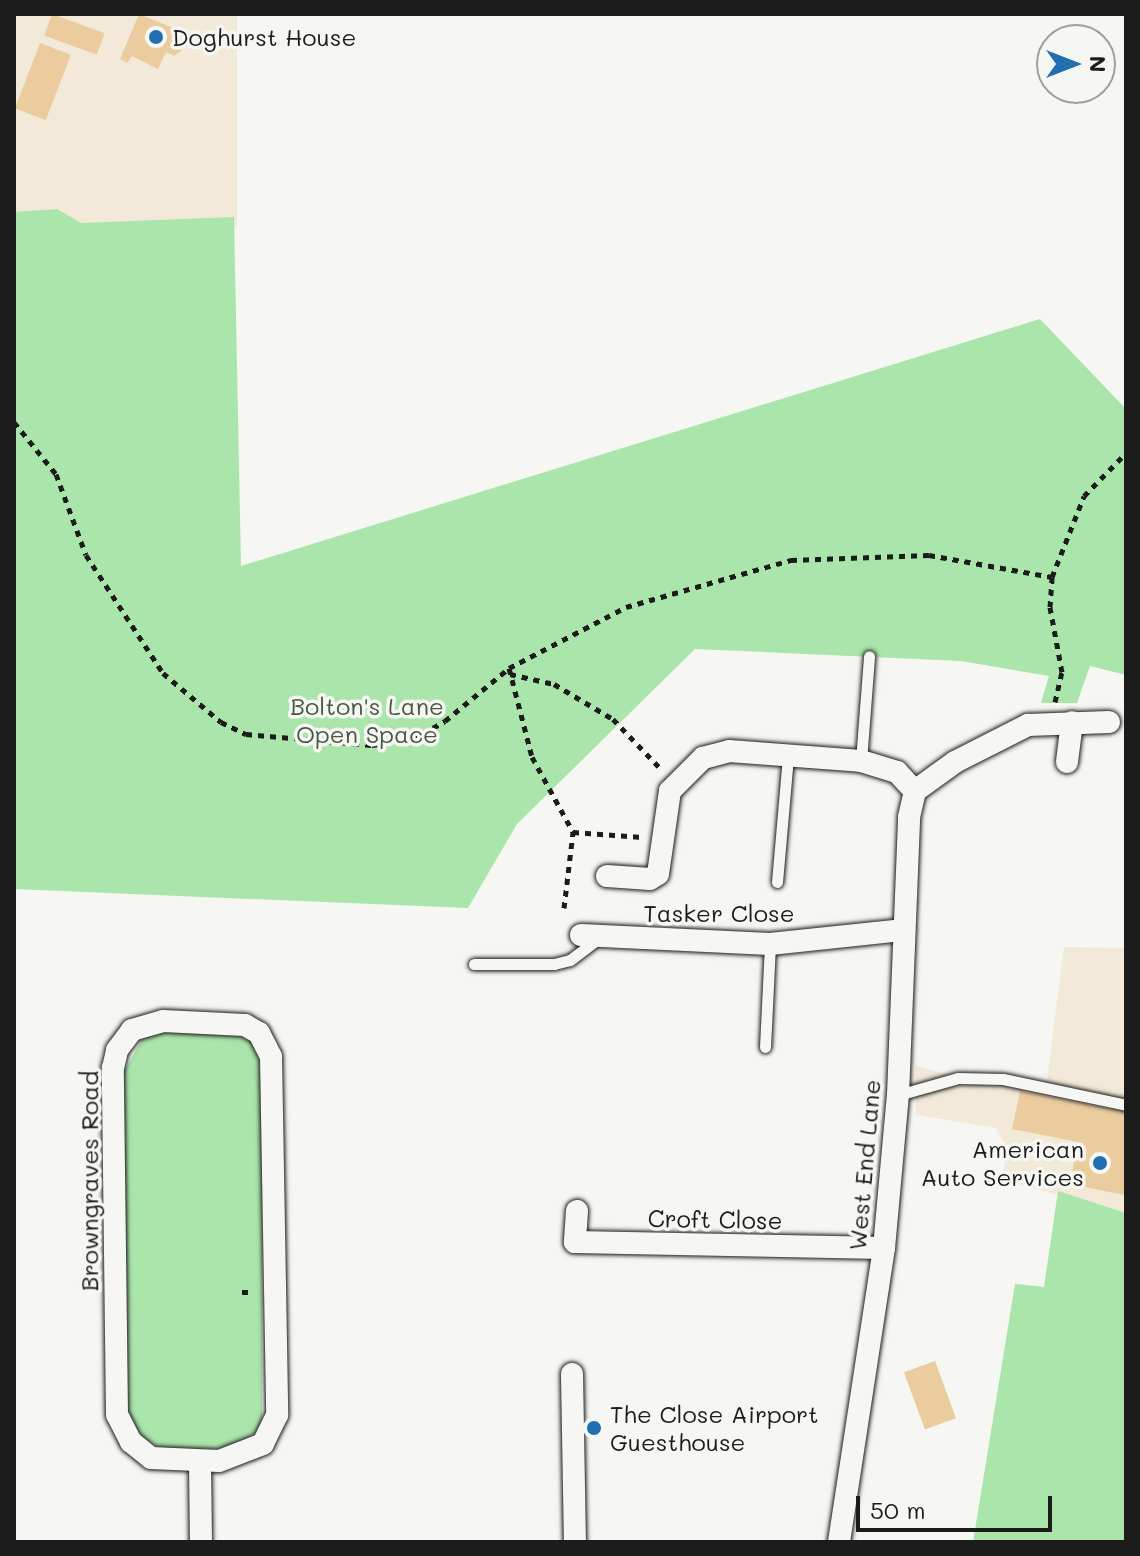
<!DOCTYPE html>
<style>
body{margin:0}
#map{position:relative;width:1140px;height:1556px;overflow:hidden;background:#f6f6f2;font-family:Mali,sans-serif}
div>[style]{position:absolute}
.built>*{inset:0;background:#f3e9d9;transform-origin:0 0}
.green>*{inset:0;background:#aae5ab}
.building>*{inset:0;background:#ebcc9e;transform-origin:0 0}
.path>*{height:5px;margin-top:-2.5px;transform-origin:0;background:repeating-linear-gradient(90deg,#1c1c1c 0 6px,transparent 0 12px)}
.roads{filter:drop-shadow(0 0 2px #1c1c1c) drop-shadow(0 0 2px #1c1c1c)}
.service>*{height:11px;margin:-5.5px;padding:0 5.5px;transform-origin:5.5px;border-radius:5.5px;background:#f6f6f2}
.minor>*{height:22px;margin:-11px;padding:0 11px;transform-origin:11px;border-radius:11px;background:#f6f6f2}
.dots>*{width:22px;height:22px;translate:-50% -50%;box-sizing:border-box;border:4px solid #f6f6f2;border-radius:50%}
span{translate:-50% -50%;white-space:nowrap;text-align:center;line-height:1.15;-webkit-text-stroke:7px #f6f6f2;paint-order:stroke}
.poi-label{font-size:24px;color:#1c1c1c}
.left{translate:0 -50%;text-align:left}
.right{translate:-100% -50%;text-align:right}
.park-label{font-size:24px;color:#475847}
.street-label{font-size:24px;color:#1c1c1c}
.frame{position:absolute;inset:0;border:16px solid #1c1c1c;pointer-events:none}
.north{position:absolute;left:1036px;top:24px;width:80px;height:80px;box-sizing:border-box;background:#f6f6f2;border:2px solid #9f9f9c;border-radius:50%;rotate:90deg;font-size:22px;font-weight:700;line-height:32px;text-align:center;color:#1c1c1c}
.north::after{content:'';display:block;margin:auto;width:28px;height:36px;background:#1f6fb2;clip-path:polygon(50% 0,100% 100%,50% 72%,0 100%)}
.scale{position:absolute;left:856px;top:1496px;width:196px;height:36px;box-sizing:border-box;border:4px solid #1c1c1c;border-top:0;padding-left:10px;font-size:24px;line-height:28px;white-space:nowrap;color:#1c1c1c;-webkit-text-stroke:6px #f6f6f2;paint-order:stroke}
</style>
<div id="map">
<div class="built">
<div style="left:14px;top:14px;width:223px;height:214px"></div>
<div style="clip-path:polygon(1064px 947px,1126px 948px,1126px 1213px,1002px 1180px,1007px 1149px,996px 1128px,916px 1115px,915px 1065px,958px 1078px,1046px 1088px)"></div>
</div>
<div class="green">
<div style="clip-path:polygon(57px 209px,81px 223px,234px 217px,241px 566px,1040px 319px,1126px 409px,1126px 675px,1090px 666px,1077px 703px,1041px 703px,1049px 676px,961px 661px,695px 649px,517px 824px,468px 908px,14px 889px,14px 212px)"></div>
<div style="clip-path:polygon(219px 1029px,251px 1041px,262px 1066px,262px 1428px,232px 1448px,166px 1450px,143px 1438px,128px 1414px,122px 1075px,145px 1034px)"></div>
<div style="clip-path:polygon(1058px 1191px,1126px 1213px,1126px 1542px,973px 1542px,1015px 1284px,1044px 1287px)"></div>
</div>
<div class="building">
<div style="left:52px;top:14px;width:56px;height:23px;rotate:20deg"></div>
<div style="clip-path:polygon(139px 14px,181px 31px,181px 51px,174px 56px,166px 52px,158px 69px,132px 56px,127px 63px,120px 59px)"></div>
<div style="left:40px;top:43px;width:33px;height:70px;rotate:21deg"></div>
<div style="clip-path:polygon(1020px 1091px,1126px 1112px,1124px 1195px,1070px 1184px,1078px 1142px,1012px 1129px)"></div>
<div style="left:935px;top:1361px;width:61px;height:33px;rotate:70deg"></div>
</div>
<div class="path">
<div style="left:14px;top:422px;width:67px;rotate:51.1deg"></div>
<div style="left:56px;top:474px;width:86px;rotate:69.7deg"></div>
<div style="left:86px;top:555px;width:141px;rotate:56.9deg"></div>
<div style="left:163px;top:673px;width:76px;rotate:40.2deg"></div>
<div style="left:221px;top:722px;width:28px;rotate:26deg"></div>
<div style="left:246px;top:734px;width:126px;rotate:5deg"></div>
<div style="left:372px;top:745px;width:40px;rotate:-7.1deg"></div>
<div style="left:412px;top:740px;width:38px;rotate:-30deg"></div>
<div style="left:445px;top:721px;width:83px;rotate:-39.6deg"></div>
<div style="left:509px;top:668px;width:132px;rotate:-27.5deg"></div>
<div style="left:626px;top:607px;width:172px;rotate:-15.9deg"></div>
<div style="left:791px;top:560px;width:138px;rotate:-2.1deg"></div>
<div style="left:929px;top:555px;width:125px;rotate:10.1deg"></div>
<div style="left:509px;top:668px;width:92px;rotate:75.5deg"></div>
<div style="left:532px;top:757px;width:85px;rotate:61.3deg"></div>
<div style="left:573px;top:832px;width:69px;rotate:4.1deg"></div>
<div style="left:510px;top:674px;width:45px;rotate:12.8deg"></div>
<div style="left:554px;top:684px;width:69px;rotate:30.7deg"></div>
<div style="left:613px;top:719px;width:68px;rotate:46.2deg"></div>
<div style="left:1055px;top:702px;width:31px;rotate:-77deg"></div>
<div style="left:1062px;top:672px;width:66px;rotate:-100.5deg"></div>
<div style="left:1050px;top:607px;width:30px;rotate:-86deg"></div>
<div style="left:1052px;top:577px;width:87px;rotate:-68.4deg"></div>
<div style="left:1084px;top:496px;width:60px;rotate:-45.7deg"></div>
<div style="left:564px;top:908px;width:77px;rotate:-83.2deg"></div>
<div style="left:242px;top:1292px;width:12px"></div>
</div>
<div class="roads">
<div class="service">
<div style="left:861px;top:761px;width:105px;rotate:-85.6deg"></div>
<div style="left:777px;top:882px;width:127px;rotate:-85deg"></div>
<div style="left:474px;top:964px;width:80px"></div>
<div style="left:554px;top:964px;width:16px;rotate:-14deg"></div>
<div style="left:570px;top:960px;width:35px;rotate:-37deg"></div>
<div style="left:765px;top:1047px;width:103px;rotate:-87.2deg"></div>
<div style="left:898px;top:1095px;width:62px;rotate:-15.8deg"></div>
<div style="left:958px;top:1078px;width:45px;rotate:1.3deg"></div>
<div style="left:1003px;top:1079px;width:126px;rotate:11.9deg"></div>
</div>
<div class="minor">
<div style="left:1067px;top:762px;width:40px;rotate:-82.9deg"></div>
<div style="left:915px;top:791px;width:49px;rotate:-35.9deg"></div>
<div style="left:955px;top:762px;width:82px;rotate:-26.9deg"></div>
<div style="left:1028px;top:725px;width:81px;rotate:-2.1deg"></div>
<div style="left:607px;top:876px;width:43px;rotate:4deg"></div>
<div style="left:650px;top:879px;width:9px;rotate:-32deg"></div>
<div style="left:658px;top:874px;width:84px;rotate:-81.8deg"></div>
<div style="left:670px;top:791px;width:47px;rotate:-45deg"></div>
<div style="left:703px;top:758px;width:27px;rotate:-15deg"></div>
<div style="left:729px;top:751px;width:132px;rotate:4.3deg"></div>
<div style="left:861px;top:761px;width:38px;rotate:17deg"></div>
<div style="left:897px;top:772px;width:26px;rotate:47deg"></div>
<div style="left:581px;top:935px;width:189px;rotate:2.7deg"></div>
<div style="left:770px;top:944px;width:135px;rotate:-6deg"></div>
<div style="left:163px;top:1021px;width:82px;rotate:2.8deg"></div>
<div style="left:245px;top:1025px;width:16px;rotate:30deg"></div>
<div style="left:259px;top:1033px;width:27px;rotate:63deg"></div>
<div style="left:271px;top:1057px;width:358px;rotate:89deg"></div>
<div style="left:277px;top:1415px;width:32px;rotate:116deg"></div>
<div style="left:263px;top:1444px;width:47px;rotate:158.9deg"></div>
<div style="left:219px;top:1461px;width:68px;rotate:-177.5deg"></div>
<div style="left:151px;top:1458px;width:26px;rotate:-141deg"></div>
<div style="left:131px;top:1442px;width:30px;rotate:-117deg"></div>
<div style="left:117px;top:1415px;width:347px;rotate:-90.7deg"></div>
<div style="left:113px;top:1068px;width:18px;rotate:-77deg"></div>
<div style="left:117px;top:1050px;width:25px;rotate:-53deg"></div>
<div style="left:132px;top:1030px;width:32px;rotate:-16deg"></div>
<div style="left:577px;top:1211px;width:31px;rotate:94deg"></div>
<div style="left:575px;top:1242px;width:309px;rotate:1.1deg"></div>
<div style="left:572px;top:1374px;width:168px;rotate:89deg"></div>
<div style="left:200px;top:1462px;width:80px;rotate:89.3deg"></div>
<div style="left:839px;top:1542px;width:297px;rotate:-81.3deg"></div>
<div style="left:884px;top:1248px;width:154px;rotate:-84.8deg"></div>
<div style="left:898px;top:1095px;width:278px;rotate:-87.7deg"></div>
<div style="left:909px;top:817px;width:27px;rotate:-77deg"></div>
</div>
</div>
<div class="dots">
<div style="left:156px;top:37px;background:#1f6fb2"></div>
<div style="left:1100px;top:1163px;background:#1f6fb2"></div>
<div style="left:594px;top:1428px;background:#1f6fb2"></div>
</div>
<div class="poi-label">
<span class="left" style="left:172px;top:37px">Doghurst House</span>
<span class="right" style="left:1084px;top:1163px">American<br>Auto Services</span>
<span class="left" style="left:610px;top:1428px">The Close Airport<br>Guesthouse</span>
</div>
<div class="park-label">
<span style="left:367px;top:720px">Bolton's Lane<br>Open Space</span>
</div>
<div class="street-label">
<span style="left:719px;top:913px">Tasker Close</span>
<span style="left:864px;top:1165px;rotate:-85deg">West End Lane</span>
<span style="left:89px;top:1181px;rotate:-90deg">Browngraves Road</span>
<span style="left:715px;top:1219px;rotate:1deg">Croft Close</span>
</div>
<div class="frame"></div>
<div class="north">N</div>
<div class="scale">50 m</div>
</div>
